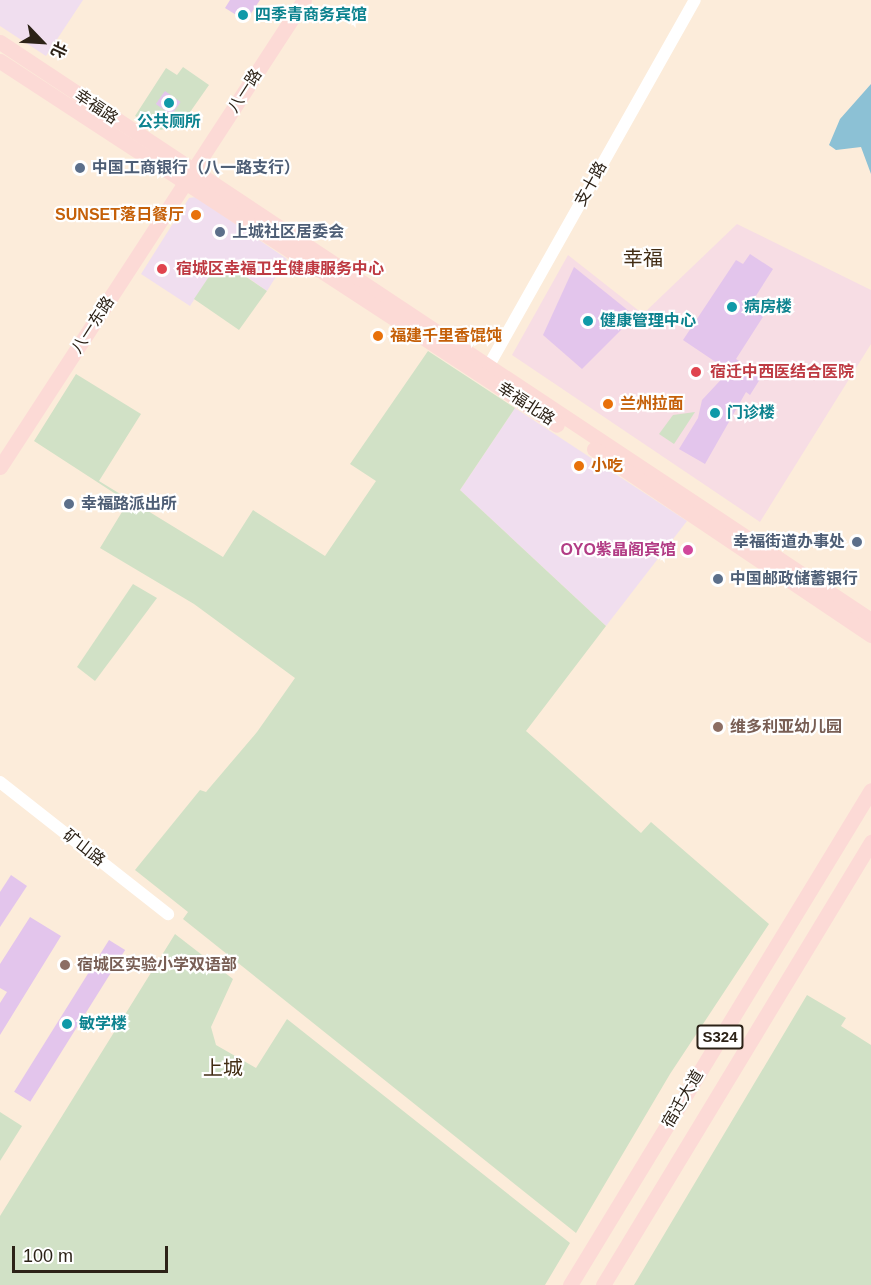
<!DOCTYPE html>
<meta charset="utf-8">
<style>
body{margin:0}
#map{position:relative;width:871px;height:1285px;overflow:hidden;background:#fcecda;font-family:Arial,"Noto Sans SC",sans-serif}
div>[style]{position:absolute}
.commercial>*{inset:0;background:#f0deef}
.medical>*{inset:0;background:#f7dde4}
.green>*{inset:0;background:#d1e1c6}
.water>*{inset:0;background:#8cc1d5}
.building>*{inset:0;background:#e3c5ec;transform-origin:0 0}
.minor>*{height:12px;margin:-6px;padding:0 6px;transform-origin:6px;border-radius:6px;background:#fff}
.major>*{height:15px;margin:-7.5px;padding:0 7.5px;transform-origin:7.5px;border-radius:7.5px;background:#fcdad6}
.dots>*{width:16px;height:16px;translate:-50% -50%;box-sizing:border-box;border:3px solid #fff;border-radius:50%}
span{translate:-50% -50%;white-space:nowrap;text-align:center;line-height:1.15;-webkit-text-stroke:4.5px #fff;paint-order:stroke}
.shield-label span{padding:2px 4px;background:#fff;border:2px solid;border-radius:4px;-webkit-text-stroke-width:0}
.shield-label{font-size:15px;color:#2c2217;font-weight:700}
.culture-label{font-size:16px;color:#0d838f;font-weight:700}
.left{translate:0 -50%;text-align:left}
.street-label{font-size:16px;color:#2c2217}
.service-label{font-size:16px;color:#4e5e75;font-weight:700}
.right{translate:-100% -50%;text-align:right}
.food-label{font-size:16px;color:#c56008;font-weight:700}
.health-label{font-size:16px;color:#be3a42;font-weight:700}
.hotel-label{font-size:16px;color:#b23c85;font-weight:700}
.education-label{font-size:16px;color:#785e54;font-weight:700}
.quarter-label{font-size:20px;color:#422d14}
.north{position:absolute;left:12px;top:12px;width:60px;height:60px;-webkit-text-stroke:4px #fff;paint-order:stroke;rotate:115deg;font-size:16px;font-weight:700;line-height:24px;text-align:center;color:#2c2217}
.north::after{content:'';display:block;margin:auto;width:21px;height:27px;background:#2c2217;clip-path:polygon(50% 0,100% 100%,50% 72%,0 100%)}
.scale{position:absolute;left:12px;top:1246px;width:156px;height:27px;box-sizing:border-box;border:3px solid #2c2217;border-top:0;padding-left:8px;font-size:18px;line-height:21px;white-space:nowrap;color:#2c2217;-webkit-text-stroke:4px #fff;paint-order:stroke}
</style>
<div id="map">
<div class="commercial">
<div style="clip-path:polygon(0 0,83px 0,46px 56px,0 26px)"></div>
<div style="clip-path:polygon(196px 197px,287px 259px,267px 291px,237px 270px,223px 274px,214px 269px,190px 306px,141px 274px,189px 198px)"></div>
<div style="clip-path:polygon(515px 408px,687px 521px,606px 626px,460px 490px)"></div>
</div>
<div class="medical">
<div style="clip-path:polygon(737px 224px,871px 290px,871px 344px,760px 522px,512px 355px,568px 255px,643px 314px)"></div>
</div>
<div class="green">
<div style="clip-path:polygon(183px 67px,209px 85px,181px 125px,161px 130px,135px 116px,166px 68px,177px 75px)"></div>
<div style="clip-path:polygon(214px 269px,223px 274px,236px 270px,267px 291px,239px 330px,194px 299px)"></div>
<div style="clip-path:polygon(428px 351px,515px 408px,460px 490px,606px 626px,526px 731px,641px 833px,651px 822px,769px 924px,670px 1074px,576px 1233px,183px 919px,188px 912px,135px 870px,200px 790px,206px 792px,257px 732px,295px 678px,194px 604px,100px 548px,128px 502px,34px 441px,76px 374px,141px 414px,99px 481px,223px 557px,253px 510px,325px 556px,376px 481px,350px 464px)"></div>
<div style="clip-path:polygon(695px 412px,674px 444px,659px 434px,673px 415px)"></div>
<div style="clip-path:polygon(133px 584px,157px 598px,95px 681px,77px 667px)"></div>
<div style="clip-path:polygon(175px 934px,233px 979px,211px 1027px,216px 1045px,256px 1068px,287px 1019px,570px 1243px,545px 1285px,0 1285px,0 1216px)"></div>
<div style="clip-path:polygon(807px 995px,846px 1018px,841px 1026px,871px 1045px,871px 1285px,634px 1285px)"></div>
<div style="clip-path:polygon(0 1112px,22px 1126px,0 1161px)"></div>
</div>
<div class="water">
<div style="clip-path:polygon(871px 84px,871px 174px,861px 147px,836px 150px,829px 145px,840px 119px)"></div>
</div>
<div class="building">
<div style="clip-path:polygon(230px 0,260px 0,246px 21px,225px 8px)"></div>
<div style="left:165px;top:91px;width:19px;height:16px;rotate:35deg"></div>
<div style="clip-path:polygon(750px 254px,773px 269px,752px 302px,766px 312px,736px 359px,762px 376px,750px 395px,746px 392px,705px 464px,679px 449px,698px 418px,702px 400px,729px 371px,683px 340px,736px 260px,743px 264px)"></div>
<div style="clip-path:polygon(574px 267px,635px 316px,582px 369px,543px 335px)"></div>
<div style="clip-path:polygon(11px 875px,27px 886px,0 927px,0 892px)"></div>
<div style="clip-path:polygon(30px 917px,61px 936px,0 1035px,0 1003px,7px 992px,0 988px,0 964px)"></div>
<div style="left:109px;top:940px;width:19px;height:179px;rotate:32deg"></div>
</div>
<div class="minor">
<div style="left:488px;top:367px;width:421px;rotate:-60.6deg"></div>
<div style="left:0;top:782px;width:214px;rotate:38.2deg"></div>
</div>
<div class="major">
<div style="left:0;top:42px;width:1045px;rotate:33.57deg"></div>
<div style="left:0;top:61px;width:665px;rotate:33.16deg"></div>
<div style="left:594px;top:449px;width:334px;rotate:33.9deg"></div>
<div style="left:0;top:467px;width:557px;rotate:-56.94deg"></div>
<div style="left:570px;top:1285px;width:579px;rotate:-58.7deg"></div>
<div style="left:603px;top:1285px;width:518px;rotate:-58.83deg"></div>
</div>
<div class="dots">
<div style="left:243px;top:15px;background:#0f9aa8"></div>
<div style="left:169px;top:103px;background:#0f9aa8"></div>
<div style="left:80px;top:168px;background:#5c6f8a"></div>
<div style="left:196px;top:215px;background:#e8710a"></div>
<div style="left:220px;top:232px;background:#5c6f8a"></div>
<div style="left:162px;top:269px;background:#e0444e"></div>
<div style="left:732px;top:307px;background:#0f9aa8"></div>
<div style="left:588px;top:321px;background:#0f9aa8"></div>
<div style="left:378px;top:336px;background:#e8710a"></div>
<div style="left:696px;top:372px;background:#e0444e"></div>
<div style="left:608px;top:404px;background:#e8710a"></div>
<div style="left:715px;top:413px;background:#0f9aa8"></div>
<div style="left:579px;top:466px;background:#e8710a"></div>
<div style="left:69px;top:504px;background:#5c6f8a"></div>
<div style="left:857px;top:542px;background:#5c6f8a"></div>
<div style="left:688px;top:550px;background:#d1479c"></div>
<div style="left:718px;top:579px;background:#5c6f8a"></div>
<div style="left:718px;top:727px;background:#8d6e63"></div>
<div style="left:65px;top:965px;background:#8d6e63"></div>
<div style="left:67px;top:1024px;background:#0f9aa8"></div>
</div>
<div class="shield-label">
<span style="left:720px;top:1037px">S324</span>
</div>
<div class="culture-label">
<span class="left" style="left:255px;top:15px">四季青商务宾馆</span>
<span style="left:169px;top:122px">公共厕所</span>
<span class="left" style="left:744px;top:307px">病房楼</span>
<span class="left" style="left:600px;top:321px">健康管理中心</span>
<span class="left" style="left:727px;top:413px">门诊楼</span>
<span class="left" style="left:79px;top:1024px">敏学楼</span>
</div>
<div class="street-label">
<span style="left:245px;top:91px;rotate:-57deg">八一路</span>
<span style="left:96px;top:107px;rotate:34deg">幸福路</span>
<span style="left:591px;top:184px;rotate:-61deg">支十路</span>
<span style="left:93px;top:325px;rotate:-57deg">八一东路</span>
<span style="left:526px;top:404px;rotate:33deg">幸福北路</span>
<span style="left:84px;top:848px;rotate:38deg">矿山路</span>
<span style="left:683px;top:1099px;rotate:-59deg">宿迁大道</span>
</div>
<div class="service-label">
<span class="left" style="left:92px;top:168px">中国工商银行（八一路支行）</span>
<span class="left" style="left:232px;top:232px">上城社区居委会</span>
<span class="left" style="left:81px;top:504px">幸福路派出所</span>
<span class="right" style="left:845px;top:542px">幸福街道办事处</span>
<span class="left" style="left:730px;top:579px">中国邮政储蓄银行</span>
</div>
<div class="food-label">
<span class="right" style="left:184px;top:215px">SUNSET落日餐厅</span>
<span class="left" style="left:390px;top:336px">福建千里香馄饨</span>
<span class="left" style="left:620px;top:404px">兰州拉面</span>
<span class="left" style="left:591px;top:466px">小吃</span>
</div>
<div class="health-label">
<span class="left" style="left:176px;top:269px">宿城区幸福卫生健康服务中心</span>
<span class="left" style="left:710px;top:372px">宿迁中西医结合医院</span>
</div>
<div class="hotel-label">
<span class="right" style="left:676px;top:550px">OYO紫晶阁宾馆</span>
</div>
<div class="education-label">
<span class="left" style="left:730px;top:727px">维多利亚幼儿园</span>
<span class="left" style="left:77px;top:965px">宿城区实验小学双语部</span>
</div>
<div class="quarter-label">
<span style="left:643px;top:258px">幸福</span>
<span style="left:223px;top:1068px">上城</span>
</div>
<div class="north">北</div>
<div class="scale">100 m</div>
</div>
